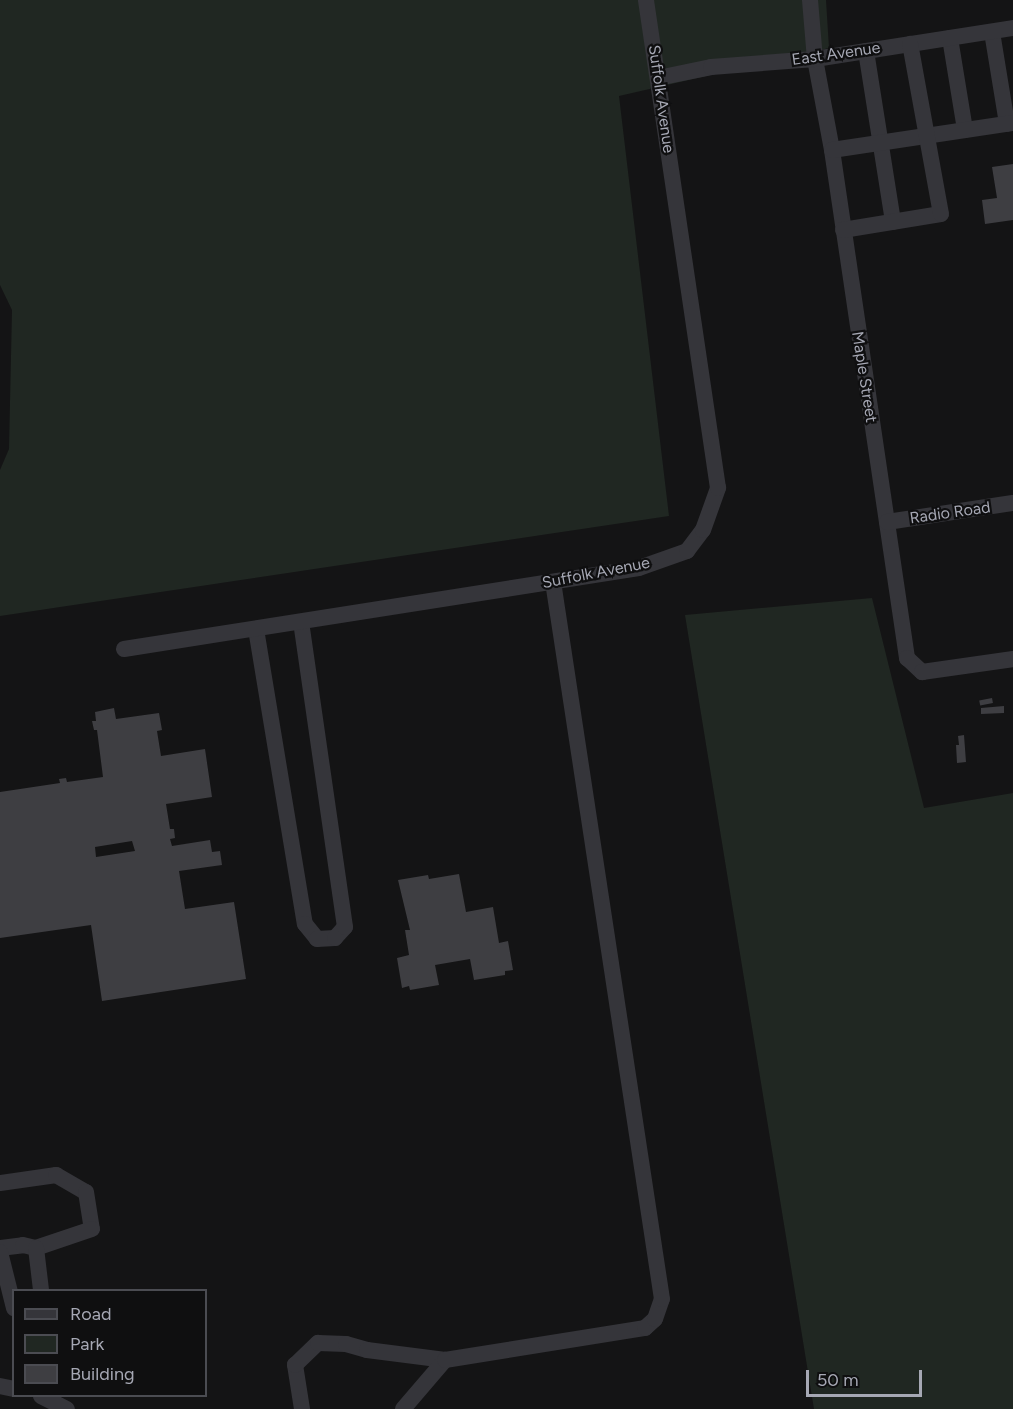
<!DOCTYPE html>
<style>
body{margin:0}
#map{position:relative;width:1013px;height:1409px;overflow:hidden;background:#141415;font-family:Figtree,sans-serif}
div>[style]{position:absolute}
.green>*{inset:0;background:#202722}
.building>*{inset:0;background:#3e3e42;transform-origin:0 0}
.minor>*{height:16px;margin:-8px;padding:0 8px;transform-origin:8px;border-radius:8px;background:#35353a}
span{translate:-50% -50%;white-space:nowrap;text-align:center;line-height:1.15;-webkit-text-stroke:4.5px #0f0f10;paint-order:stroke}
.street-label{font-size:16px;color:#a6a8b4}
.legend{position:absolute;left:12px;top:1289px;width:195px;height:108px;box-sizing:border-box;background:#0f0f10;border:2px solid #4b4c52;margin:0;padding:8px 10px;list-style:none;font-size:18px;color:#a6a8b4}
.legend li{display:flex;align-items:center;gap:12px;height:30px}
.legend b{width:30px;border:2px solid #4b4c52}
.scale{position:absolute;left:806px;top:1370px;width:116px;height:27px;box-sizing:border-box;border:3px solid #a6a8b4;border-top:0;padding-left:8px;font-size:18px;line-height:21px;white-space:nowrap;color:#a6a8b4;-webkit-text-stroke:4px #0f0f10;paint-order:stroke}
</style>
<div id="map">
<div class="green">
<div style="clip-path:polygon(0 0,826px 0,829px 48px,619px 96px,669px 516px,0 616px,0 470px,9px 449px,12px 310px,0 285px)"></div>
<div style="clip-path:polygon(872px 598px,924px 808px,1013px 793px,1013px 1409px,814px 1409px,685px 615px)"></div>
</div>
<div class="building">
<div style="clip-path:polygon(1013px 164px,1013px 220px,985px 224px,982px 200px,997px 198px,992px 167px)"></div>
<div style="left:992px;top:698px;width:5px;height:13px;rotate:79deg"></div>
<div style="clip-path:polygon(1004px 706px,1004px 713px,981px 714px,981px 708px)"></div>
<div style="clip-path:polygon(evenodd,114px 708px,116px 719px,159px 713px,162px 730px,157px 731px,161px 756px,205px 749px,212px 797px,166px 804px,170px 829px,174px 829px,175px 838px,170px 839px,172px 846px,210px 840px,212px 852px,220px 851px,222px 865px,179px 871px,185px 909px,234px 902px,246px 979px,102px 1001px,91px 925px,0 938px,0 792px,60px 783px,59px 779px,66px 778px,67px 782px,103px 777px,97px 730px,94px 730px,92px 721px,96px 721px,95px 712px,114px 708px,132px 841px,135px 851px,96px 857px,95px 847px,132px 841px)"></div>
<div style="clip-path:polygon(964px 735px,966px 762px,957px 763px,956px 745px,959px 745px,958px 736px)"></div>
<div style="clip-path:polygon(459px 874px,466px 912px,493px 907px,499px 943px,508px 941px,513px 970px,505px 971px,505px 975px,474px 980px,470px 959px,435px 965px,439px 985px,410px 990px,409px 986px,402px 988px,397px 958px,409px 955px,405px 930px,410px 930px,398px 880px,428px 875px,429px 879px)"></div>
</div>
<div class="minor">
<div style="left:810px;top:0;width:59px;rotate:85.2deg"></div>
<div style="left:815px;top:59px;width:93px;rotate:79.4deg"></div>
<div style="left:832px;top:150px;width:514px;rotate:81.6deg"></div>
<div style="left:907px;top:658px;width:21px;rotate:43deg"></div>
<div style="left:922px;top:672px;width:92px;rotate:-8.1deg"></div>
<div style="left:992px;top:32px;width:93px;rotate:80.7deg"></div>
<div style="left:950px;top:38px;width:93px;rotate:80.7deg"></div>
<div style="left:866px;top:51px;width:173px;rotate:81deg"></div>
<div style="left:658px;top:78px;width:54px;rotate:-11.7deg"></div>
<div style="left:711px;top:67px;width:104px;rotate:-4.4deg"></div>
<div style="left:815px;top:59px;width:200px;rotate:-8.9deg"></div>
<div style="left:832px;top:150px;width:183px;rotate:-8.5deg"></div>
<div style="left:843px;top:230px;width:99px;rotate:-9.3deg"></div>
<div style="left:941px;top:214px;width:173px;rotate:-100.3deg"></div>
<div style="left:887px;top:522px;width:127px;rotate:-8.6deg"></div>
<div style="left:256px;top:629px;width:299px;rotate:80.6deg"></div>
<div style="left:305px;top:924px;width:19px;rotate:51deg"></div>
<div style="left:317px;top:939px;width:18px;rotate:-3deg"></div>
<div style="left:335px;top:938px;width:15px;rotate:-48deg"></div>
<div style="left:345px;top:927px;width:308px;rotate:-98.2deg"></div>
<div style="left:124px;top:649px;width:521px;rotate:-8.94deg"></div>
<div style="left:639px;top:568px;width:51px;rotate:-19.5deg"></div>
<div style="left:687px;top:551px;width:26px;rotate:-53deg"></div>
<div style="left:703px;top:530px;width:45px;rotate:-70.3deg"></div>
<div style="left:718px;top:488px;width:493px;rotate:-98.4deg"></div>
<div style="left:0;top:1183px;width:57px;rotate:-8.1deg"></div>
<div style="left:56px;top:1175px;width:34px;rotate:30deg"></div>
<div style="left:86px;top:1192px;width:37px;rotate:81deg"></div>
<div style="left:92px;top:1229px;width:59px;rotate:161.3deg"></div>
<div style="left:0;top:1248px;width:23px;rotate:-7deg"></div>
<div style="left:23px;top:1245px;width:13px;rotate:13deg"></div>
<div style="left:36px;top:1248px;width:42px;rotate:83.2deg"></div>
<div style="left:0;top:1252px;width:58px;rotate:76deg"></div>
<div style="left:0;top:1386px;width:14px;rotate:12deg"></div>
<div style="left:41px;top:1396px;width:29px;rotate:27deg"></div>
<div style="left:302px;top:1409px;width:45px;rotate:-99deg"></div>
<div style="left:295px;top:1365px;width:32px;rotate:-44deg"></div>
<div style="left:318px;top:1343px;width:28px;rotate:2deg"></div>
<div style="left:346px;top:1344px;width:22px;rotate:16deg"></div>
<div style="left:367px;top:1350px;width:79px;rotate:7.3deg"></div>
<div style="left:403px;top:1409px;width:65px;rotate:-49.4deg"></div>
<div style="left:445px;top:1360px;width:203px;rotate:-9.1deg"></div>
<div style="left:645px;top:1328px;width:13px;rotate:-42deg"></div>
<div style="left:655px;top:1319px;width:21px;rotate:-71deg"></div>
<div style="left:662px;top:1299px;width:725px;rotate:-98.64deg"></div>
</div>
<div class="street-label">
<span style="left:836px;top:54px;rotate:-8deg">East Avenue</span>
<span style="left:661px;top:99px;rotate:82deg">Suffolk Avenue</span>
<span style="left:864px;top:377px;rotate:81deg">Maple Street</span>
<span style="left:950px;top:513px;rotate:-8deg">Radio Road</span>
<span style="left:596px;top:573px;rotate:-11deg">Suffolk Avenue</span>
</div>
<ul class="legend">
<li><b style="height:8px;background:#35353a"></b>Road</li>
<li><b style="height:16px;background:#202722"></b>Park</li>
<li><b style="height:16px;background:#3e3e42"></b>Building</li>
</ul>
<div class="scale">50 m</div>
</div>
